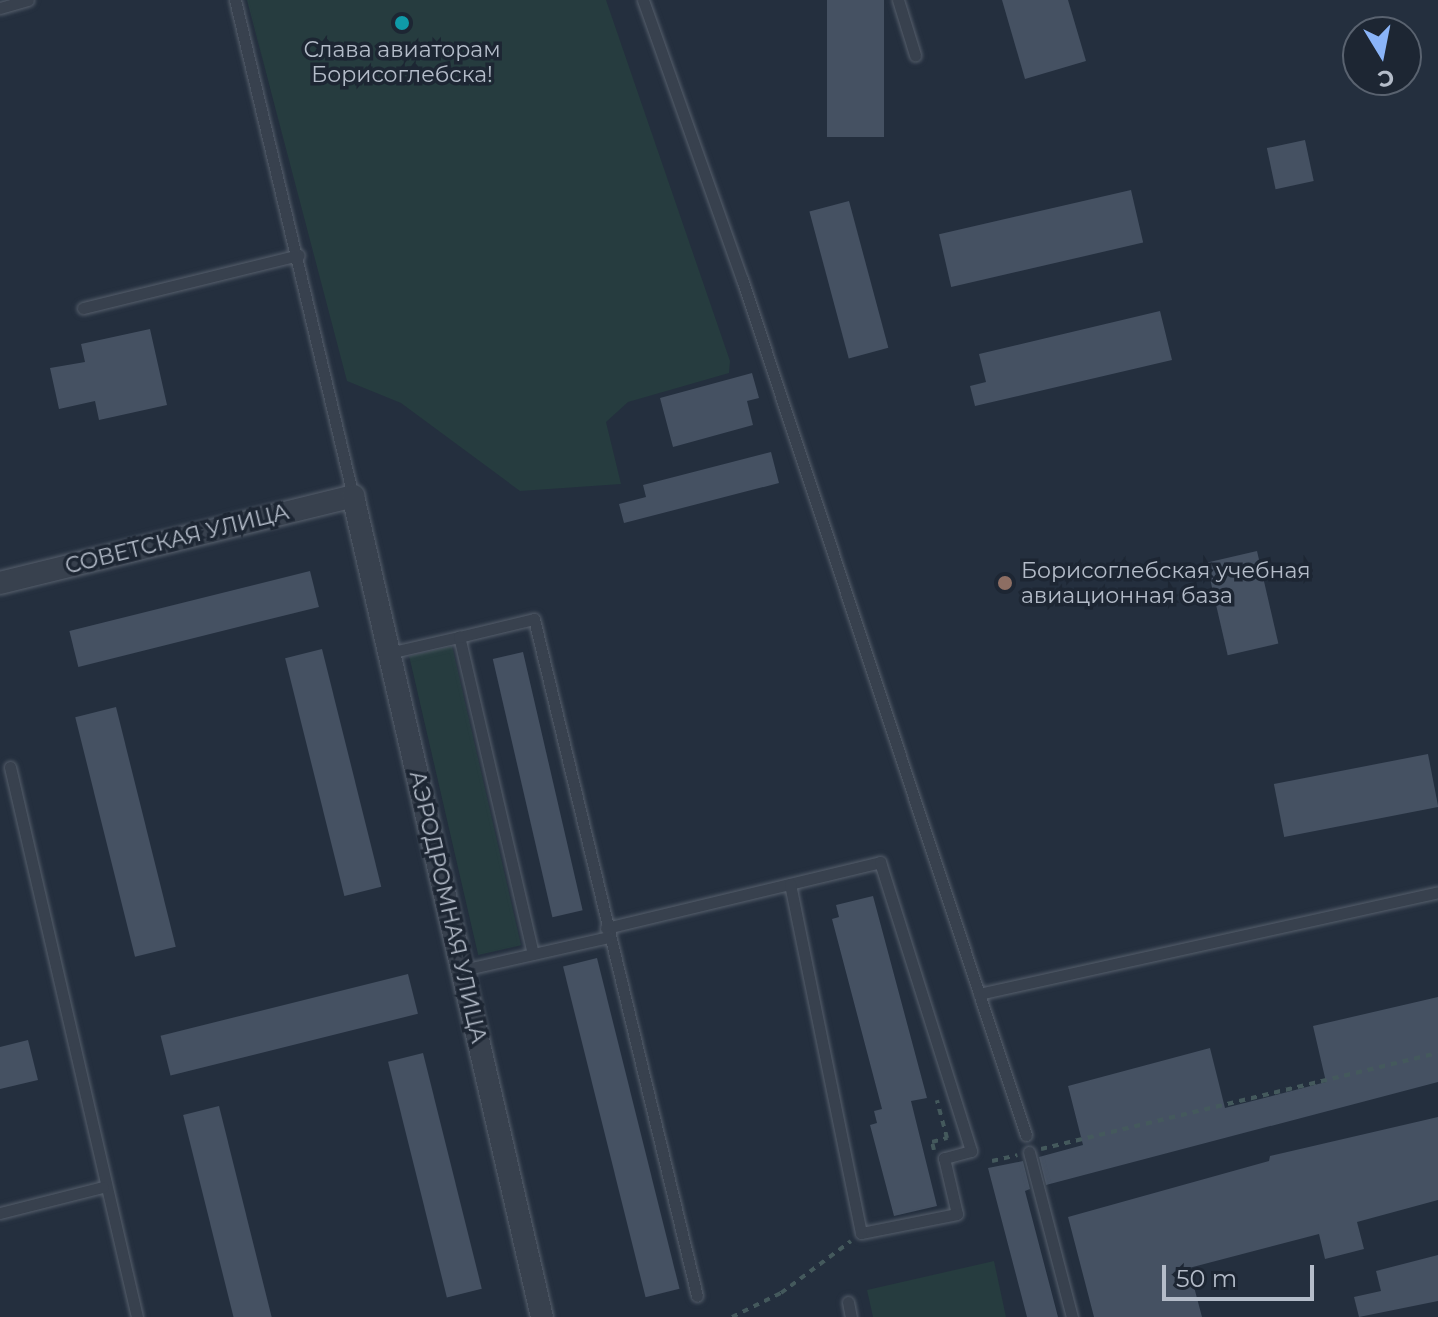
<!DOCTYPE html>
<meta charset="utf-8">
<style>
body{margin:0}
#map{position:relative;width:1438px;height:1317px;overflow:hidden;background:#242f3e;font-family:Montserrat,sans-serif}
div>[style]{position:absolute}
.green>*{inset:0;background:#263c3f;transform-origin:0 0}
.building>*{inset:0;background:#455162;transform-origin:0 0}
.path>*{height:4px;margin-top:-2px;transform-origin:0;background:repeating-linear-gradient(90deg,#44595c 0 6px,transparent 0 12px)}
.roads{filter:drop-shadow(0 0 2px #565f6c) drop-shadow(0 0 2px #565f6c)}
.service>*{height:11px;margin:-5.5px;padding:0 5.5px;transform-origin:5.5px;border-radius:5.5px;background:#38414e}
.minor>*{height:22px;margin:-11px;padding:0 11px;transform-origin:11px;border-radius:11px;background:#38414e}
.dots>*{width:22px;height:22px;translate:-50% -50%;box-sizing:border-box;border:4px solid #1d2633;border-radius:50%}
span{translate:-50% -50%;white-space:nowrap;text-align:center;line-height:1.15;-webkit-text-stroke:7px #1d2633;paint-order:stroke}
.poi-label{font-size:22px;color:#b4bcc9}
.left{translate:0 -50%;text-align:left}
.street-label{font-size:22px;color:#b4bcc9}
.north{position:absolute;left:1342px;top:16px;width:80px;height:80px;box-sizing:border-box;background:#1d2633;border:2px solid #59626f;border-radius:50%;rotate:170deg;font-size:22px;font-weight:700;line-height:32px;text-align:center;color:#b4bcc9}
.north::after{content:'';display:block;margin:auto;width:28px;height:36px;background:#8ab4f8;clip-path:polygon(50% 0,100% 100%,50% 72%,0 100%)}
.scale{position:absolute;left:1162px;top:1265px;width:152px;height:36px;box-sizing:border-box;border:4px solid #b4bcc9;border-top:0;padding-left:10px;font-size:24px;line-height:28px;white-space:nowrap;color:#b4bcc9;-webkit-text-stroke:6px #1d2633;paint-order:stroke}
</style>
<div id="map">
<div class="green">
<div style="clip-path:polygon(247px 0,606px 0,730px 361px,729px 373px,628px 402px,606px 422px,621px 484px,520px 491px,401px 403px,347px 381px)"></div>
<div style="left:452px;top:646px;width:307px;height:44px;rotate:77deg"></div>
<div style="clip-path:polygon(994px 1261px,1006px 1317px,873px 1317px,867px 1290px)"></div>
</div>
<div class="building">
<div style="left:827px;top:0;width:57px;height:137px"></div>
<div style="clip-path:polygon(1002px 0,1068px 0,1086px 61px,1025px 79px)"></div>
<div style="left:1305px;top:140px;width:42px;height:39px;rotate:78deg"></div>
<div style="left:1131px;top:190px;width:54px;height:197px;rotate:77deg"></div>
<div style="left:849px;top:201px;width:152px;height:41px;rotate:75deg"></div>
<div style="clip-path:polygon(1160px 311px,1172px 360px,975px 406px,970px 386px,986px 382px,979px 354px)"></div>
<div style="clip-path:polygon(150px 329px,167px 405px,99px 420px,95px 401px,59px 409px,50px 368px,85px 362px,81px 344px)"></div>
<div style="clip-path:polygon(752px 373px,759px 398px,747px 401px,753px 425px,673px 447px,660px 398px)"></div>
<div style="clip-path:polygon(771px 452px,779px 483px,624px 523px,619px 504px,646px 497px,643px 485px)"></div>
<div style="left:1257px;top:551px;width:95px;height:52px;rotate:77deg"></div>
<div style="left:310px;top:571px;width:37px;height:248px;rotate:76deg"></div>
<div style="left:322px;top:649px;width:245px;height:38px;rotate:76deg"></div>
<div style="left:523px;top:652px;width:265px;height:31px;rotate:77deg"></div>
<div style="left:116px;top:707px;width:247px;height:42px;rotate:76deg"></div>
<div style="left:1428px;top:754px;width:54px;height:157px;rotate:79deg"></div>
<div style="clip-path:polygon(873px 896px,927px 1098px,911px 1101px,937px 1206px,894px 1216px,870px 1125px,877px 1123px,874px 1111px,882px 1109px,832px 919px,839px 917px,836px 905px)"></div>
<div style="left:597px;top:958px;width:341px;height:35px;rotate:76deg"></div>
<div style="left:408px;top:974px;width:41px;height:255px;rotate:76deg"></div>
<div style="clip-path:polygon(1438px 997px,1438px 1082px,1046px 1185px,1039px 1157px,1083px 1145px,1068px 1086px,1210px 1048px,1225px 1108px,1326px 1082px,1313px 1026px)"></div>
<div style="clip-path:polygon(28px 1040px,38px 1080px,0 1089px,0 1047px)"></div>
<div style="left:423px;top:1053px;width:243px;height:36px;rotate:76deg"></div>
<div style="left:219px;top:1106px;width:218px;height:37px;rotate:76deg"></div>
<div style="clip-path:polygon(1438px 1117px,1438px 1200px,1357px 1222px,1364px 1249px,1325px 1259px,1319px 1234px,1189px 1268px,1202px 1317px,1094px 1317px,1068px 1217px,1269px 1161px,1270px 1156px)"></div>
<div style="clip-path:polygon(1023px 1161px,1030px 1189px,1025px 1191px,1058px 1317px,1027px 1317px,988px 1168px)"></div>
<div style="clip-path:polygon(1438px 1255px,1438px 1301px,1359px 1317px,1354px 1297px,1381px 1291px,1376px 1271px)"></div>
</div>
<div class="path">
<div style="left:1041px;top:1149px;width:408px;rotate:-13.6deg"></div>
<div style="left:934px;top:1150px;width:8px;rotate:-104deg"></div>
<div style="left:932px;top:1142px;width:16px;rotate:-15deg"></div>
<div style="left:947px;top:1138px;width:39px;rotate:-105deg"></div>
<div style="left:992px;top:1161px;width:26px;rotate:-13deg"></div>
<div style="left:732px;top:1317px;width:55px;rotate:-26.1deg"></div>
<div style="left:781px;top:1293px;width:87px;rotate:-36.6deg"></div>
</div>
<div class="roads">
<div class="service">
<div style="left:235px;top:0;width:510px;rotate:76.62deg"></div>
<div style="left:643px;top:0;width:296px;rotate:70.5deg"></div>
<div style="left:742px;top:279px;width:902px;rotate:71.65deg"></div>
<div style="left:898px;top:0;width:58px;rotate:72.8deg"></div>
<div style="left:0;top:8px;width:29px;rotate:-16deg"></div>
<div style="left:83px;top:308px;width:222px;rotate:-13.8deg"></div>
<div style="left:389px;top:653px;width:72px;rotate:-12.9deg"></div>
<div style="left:10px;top:767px;width:564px;rotate:77deg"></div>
<div style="left:606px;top:928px;width:282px;rotate:-13.5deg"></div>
<div style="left:880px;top:862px;width:303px;rotate:72.5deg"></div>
<div style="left:971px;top:1151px;width:28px;rotate:165deg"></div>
<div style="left:944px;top:1158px;width:57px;rotate:76.9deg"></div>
<div style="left:957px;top:1214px;width:98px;rotate:168.8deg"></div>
<div style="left:861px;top:1233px;width:356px;rotate:-101.5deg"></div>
<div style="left:533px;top:954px;width:326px;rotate:-103.1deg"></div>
<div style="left:459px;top:637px;width:77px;rotate:-13.5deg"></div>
<div style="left:534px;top:619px;width:696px;rotate:76.46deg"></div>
<div style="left:463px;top:970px;width:149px;rotate:-12.8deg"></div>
<div style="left:979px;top:994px;width:470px;rotate:-12.5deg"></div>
<div style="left:1029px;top:1152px;width:171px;rotate:75.4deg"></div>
<div style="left:0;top:1213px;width:106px;rotate:-14.2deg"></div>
<div style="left:848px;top:1302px;width:15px;rotate:79deg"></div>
</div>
<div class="minor">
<div style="left:0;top:583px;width:364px;rotate:-13.8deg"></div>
<div style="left:353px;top:496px;width:842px;rotate:77.04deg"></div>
</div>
</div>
<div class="dots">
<div style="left:402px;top:23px;background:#0f9aa8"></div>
<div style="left:1005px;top:583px;background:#8d6e63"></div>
</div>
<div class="poi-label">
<span style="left:402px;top:62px">Слава авиаторам<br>Борисоглебска!</span>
<span class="left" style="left:1021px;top:583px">Борисоглебская учебная<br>авиационная база</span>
</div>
<div class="street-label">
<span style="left:177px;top:539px;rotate:-14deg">СОВЕТСКАЯ УЛИЦА</span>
<span style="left:448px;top:907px;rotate:77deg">АЭРОДРОМНАЯ УЛИЦА</span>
</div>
<div class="north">С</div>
<div class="scale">50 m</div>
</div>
